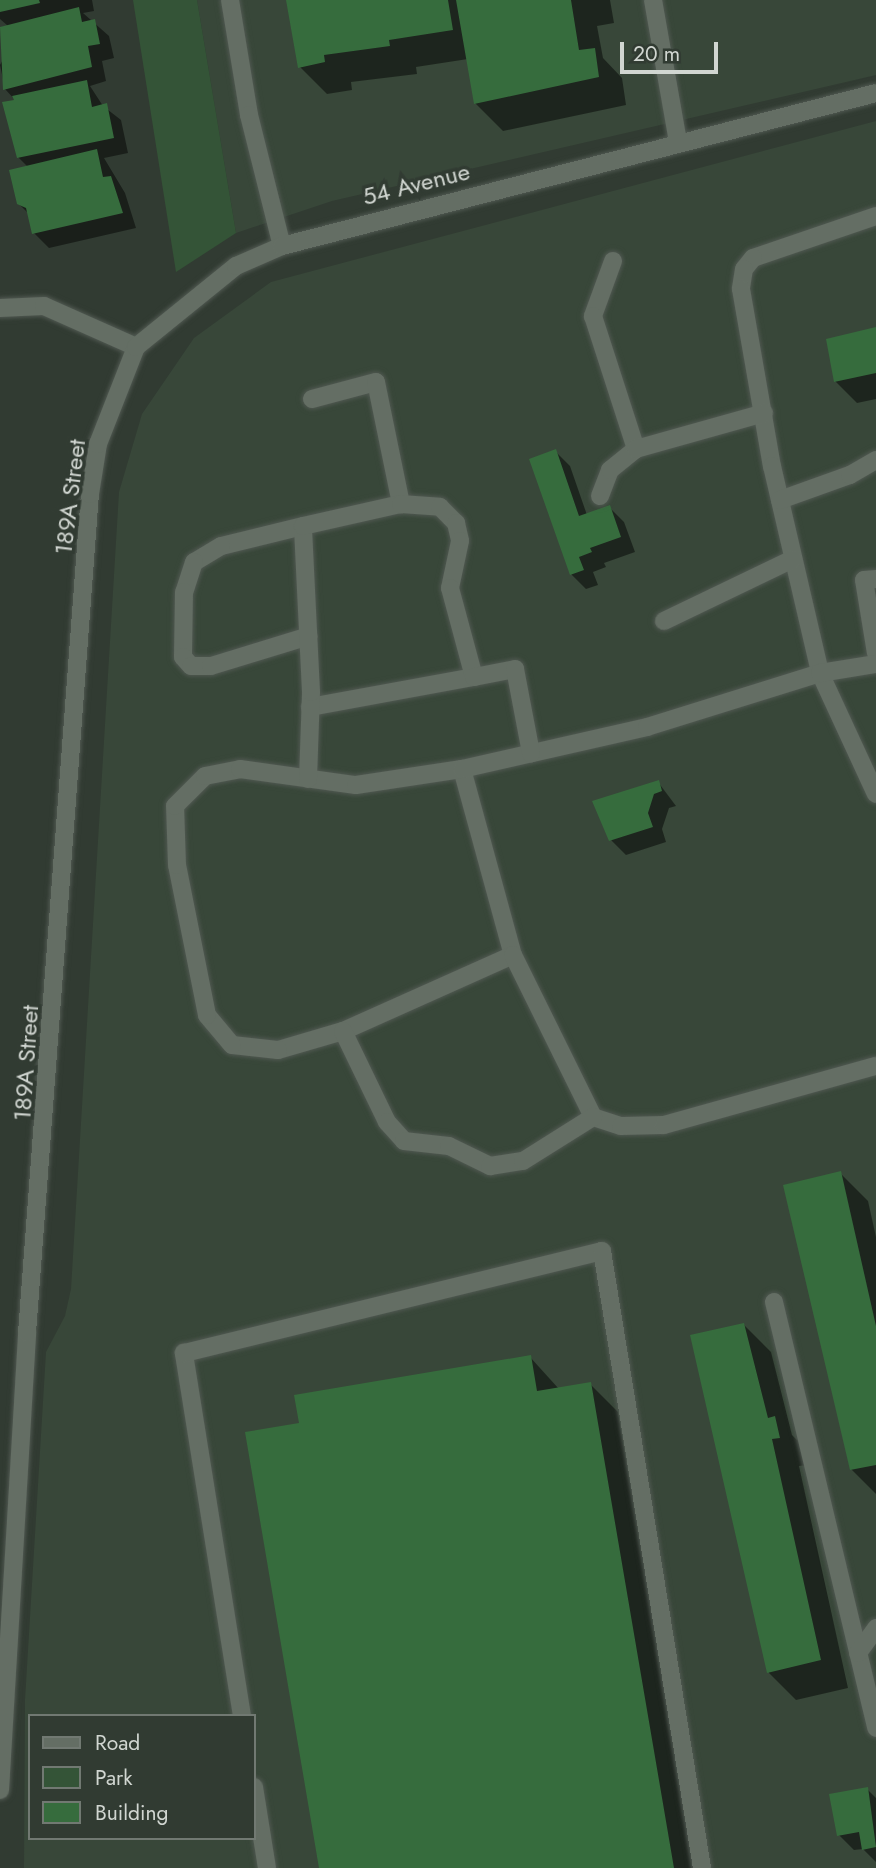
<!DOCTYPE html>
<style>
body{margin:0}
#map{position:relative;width:876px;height:1868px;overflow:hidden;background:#313b32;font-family:Jost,sans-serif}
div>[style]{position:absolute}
.built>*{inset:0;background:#384739}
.green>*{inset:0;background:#345437}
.shadow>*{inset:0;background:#0007}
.building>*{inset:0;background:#366c3d}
.roads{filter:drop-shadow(0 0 2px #505851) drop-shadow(0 0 2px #505851)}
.service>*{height:18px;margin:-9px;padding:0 9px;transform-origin:9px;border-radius:9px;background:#646e64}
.minor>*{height:18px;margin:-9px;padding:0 9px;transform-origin:9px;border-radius:9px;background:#646e64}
.tertiary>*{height:18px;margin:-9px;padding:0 9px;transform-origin:9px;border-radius:9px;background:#646e64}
span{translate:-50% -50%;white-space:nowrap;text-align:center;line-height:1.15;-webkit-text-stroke:7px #313b32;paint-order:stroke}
.street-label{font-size:24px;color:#d1d6d1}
.legend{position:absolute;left:28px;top:1714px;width:228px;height:126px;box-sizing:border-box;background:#313b32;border:2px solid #717972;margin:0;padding:9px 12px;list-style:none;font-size:21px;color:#d1d6d1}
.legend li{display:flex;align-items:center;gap:14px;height:35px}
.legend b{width:35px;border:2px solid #717972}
.scale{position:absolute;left:620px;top:42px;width:98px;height:32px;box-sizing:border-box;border:4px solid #d1d6d1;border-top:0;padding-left:9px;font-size:21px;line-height:24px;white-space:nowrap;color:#d1d6d1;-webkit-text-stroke:5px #313b32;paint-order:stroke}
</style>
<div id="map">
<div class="built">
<div style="clip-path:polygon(197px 0,876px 0,876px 75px,332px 201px,236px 233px)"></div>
<div style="clip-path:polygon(evenodd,876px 121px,876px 1868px,24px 1868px,25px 1700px,46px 1352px,65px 1316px,71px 1289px,119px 492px,142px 414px,194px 338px,271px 282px,876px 121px,30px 1716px,254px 1716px,254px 1838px,30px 1838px,30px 1716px)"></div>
</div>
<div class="green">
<div style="clip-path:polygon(133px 0,197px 0,236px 233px,176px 272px)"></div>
</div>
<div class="shadow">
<div style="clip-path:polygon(0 0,92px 0,94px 11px,83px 13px,109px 36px,114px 58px,102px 61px,106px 81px,90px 86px,103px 106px,121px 120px,128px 153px,104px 158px,125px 193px,136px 228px,49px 248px,34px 233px,29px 214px,19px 204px,28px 167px,18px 157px,16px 101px,5px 89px,0 65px,6px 54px,8px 26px,0 19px)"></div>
<div style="clip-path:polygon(288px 0,610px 0,614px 23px,597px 26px,603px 58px,622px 78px,626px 105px,503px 131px,475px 103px,468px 59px,416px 67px,417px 74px,351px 82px,352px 90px,327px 94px,300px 67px)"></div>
<div style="clip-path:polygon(876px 329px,876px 399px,857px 403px,835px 381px)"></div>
<div style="clip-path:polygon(555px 451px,570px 466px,587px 515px,609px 507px,624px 522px,635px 552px,604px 563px,606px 567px,593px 572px,598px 585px,586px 589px,571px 574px)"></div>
<div style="clip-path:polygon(658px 782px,676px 806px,669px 808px,662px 829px,666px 842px,626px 855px,611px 840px)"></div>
<div style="clip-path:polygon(840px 1173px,868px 1201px,876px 1237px,876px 1494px,851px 1469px)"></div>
<div style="clip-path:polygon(744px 1325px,771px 1352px,792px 1435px,802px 1445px,806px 1465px,799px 1466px,848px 1688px,796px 1700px,769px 1673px)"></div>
<div style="clip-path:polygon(530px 1357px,559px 1389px,590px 1384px,618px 1412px,696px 1868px,321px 1868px,301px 1424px)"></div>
<div style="clip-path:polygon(867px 1789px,876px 1798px,876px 1862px,863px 1849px,854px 1850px,839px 1835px)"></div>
</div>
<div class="building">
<div style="clip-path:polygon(0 0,39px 0,40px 3px,0 12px)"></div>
<div style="clip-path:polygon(286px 0,448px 0,453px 30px,389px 40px,390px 46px,324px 55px,325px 62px,298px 68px)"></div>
<div style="clip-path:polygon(456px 0,571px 0,579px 50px,595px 48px,599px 77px,474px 104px)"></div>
<div style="clip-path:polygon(79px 7px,82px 22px,95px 19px,100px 44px,88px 46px,92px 67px,3px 90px,0 27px)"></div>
<div style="clip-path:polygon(87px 80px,92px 107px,107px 103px,114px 138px,17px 158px,2px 102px,14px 100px,12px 96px)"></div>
<div style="clip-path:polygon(97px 149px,103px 177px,111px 176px,123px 213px,32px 234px,26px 208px,17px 204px,9px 170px)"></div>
<div style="clip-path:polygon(876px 327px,876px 373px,834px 382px,826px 339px)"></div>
<div style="clip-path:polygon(556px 449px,579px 516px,610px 505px,621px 537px,590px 548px,592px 552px,579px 557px,584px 570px,570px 575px,529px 459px)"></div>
<div style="clip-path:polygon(659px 780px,662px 791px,654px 794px,648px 813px,653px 827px,609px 841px,592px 801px)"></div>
<div style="clip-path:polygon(841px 1171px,876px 1326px,876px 1465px,850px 1470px,783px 1185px)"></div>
<div style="clip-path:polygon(744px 1323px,768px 1418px,775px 1416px,780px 1438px,772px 1439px,821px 1660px,767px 1673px,690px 1335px)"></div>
<div style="clip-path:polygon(531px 1355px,537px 1391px,591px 1382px,674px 1868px,319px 1868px,245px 1432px,299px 1423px,294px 1395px)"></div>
<div style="clip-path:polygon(868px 1787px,876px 1847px,862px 1850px,859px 1832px,837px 1836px,829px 1794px)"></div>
</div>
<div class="roads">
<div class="service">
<div style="left:230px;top:0;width:117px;rotate:80.6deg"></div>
<div style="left:249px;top:115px;width:135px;rotate:75.9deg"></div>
<div style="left:653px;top:0;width:144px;rotate:80deg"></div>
<div style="left:876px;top:216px;width:130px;rotate:161.1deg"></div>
<div style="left:753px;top:258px;width:14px;rotate:129deg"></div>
<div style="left:744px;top:269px;width:20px;rotate:99deg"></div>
<div style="left:741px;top:289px;width:180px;rotate:80.1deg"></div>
<div style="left:772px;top:466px;width:212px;rotate:76.9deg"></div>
<div style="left:820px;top:673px;width:133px;rotate:65.2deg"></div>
<div style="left:613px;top:261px;width:59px;rotate:110deg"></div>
<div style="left:593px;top:316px;width:140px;rotate:72.1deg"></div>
<div style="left:312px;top:399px;width:66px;rotate:-14.9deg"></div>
<div style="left:376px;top:382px;width:125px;rotate:78.4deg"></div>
<div style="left:600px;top:496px;width:28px;rotate:-69deg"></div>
<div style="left:610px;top:470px;width:33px;rotate:-39deg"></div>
<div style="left:636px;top:449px;width:133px;rotate:-15.7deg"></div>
<div style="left:780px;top:500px;width:74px;rotate:-19.7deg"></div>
<div style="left:850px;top:475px;width:30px;rotate:-30deg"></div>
<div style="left:303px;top:526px;width:84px;rotate:166.3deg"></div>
<div style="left:221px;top:546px;width:31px;rotate:149deg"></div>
<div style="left:194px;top:562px;width:32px;rotate:108deg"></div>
<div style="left:184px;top:592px;width:65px;rotate:90.9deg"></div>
<div style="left:183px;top:657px;width:12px;rotate:48deg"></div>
<div style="left:191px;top:666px;width:20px"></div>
<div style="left:211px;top:666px;width:102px;rotate:-17deg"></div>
<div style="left:876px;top:579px;width:12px;rotate:175deg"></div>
<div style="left:864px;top:580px;width:74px;rotate:80.7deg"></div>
<div style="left:664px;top:621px;width:143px;rotate:-25.7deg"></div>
<div style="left:310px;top:707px;width:167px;rotate:-10.4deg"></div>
<div style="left:462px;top:769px;width:193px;rotate:74.7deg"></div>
<div style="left:513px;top:955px;width:186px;rotate:155.9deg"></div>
<div style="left:343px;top:1031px;width:68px;rotate:163.7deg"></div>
<div style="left:278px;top:1050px;width:46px;rotate:-173.8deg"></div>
<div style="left:232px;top:1045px;width:39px;rotate:-130deg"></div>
<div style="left:207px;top:1015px;width:153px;rotate:-101.3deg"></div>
<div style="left:177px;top:865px;width:59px;rotate:-91.9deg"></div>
<div style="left:175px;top:806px;width:42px;rotate:-45deg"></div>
<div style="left:205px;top:776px;width:36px;rotate:-11deg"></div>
<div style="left:240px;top:769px;width:117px;rotate:7.9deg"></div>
<div style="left:356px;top:785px;width:107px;rotate:-8.6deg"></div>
<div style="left:462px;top:769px;width:190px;rotate:-12.8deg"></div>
<div style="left:647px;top:727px;width:181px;rotate:-17.3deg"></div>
<div style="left:820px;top:673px;width:57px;rotate:-9.1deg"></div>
<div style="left:308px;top:779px;width:87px;rotate:-88deg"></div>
<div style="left:311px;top:692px;width:166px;rotate:-92.8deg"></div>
<div style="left:303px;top:526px;width:100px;rotate:-12.7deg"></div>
<div style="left:401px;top:504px;width:39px;rotate:4deg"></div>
<div style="left:440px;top:507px;width:23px;rotate:45deg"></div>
<div style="left:456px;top:523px;width:18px;rotate:77deg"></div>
<div style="left:460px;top:541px;width:48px;rotate:102deg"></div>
<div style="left:450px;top:588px;width:92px;rotate:74.9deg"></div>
<div style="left:474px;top:677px;width:42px;rotate:-11deg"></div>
<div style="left:515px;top:669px;width:86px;rotate:79.2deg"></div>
<div style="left:513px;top:955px;width:181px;rotate:63.7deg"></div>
<div style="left:593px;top:1117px;width:29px;rotate:18deg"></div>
<div style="left:621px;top:1126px;width:43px;rotate:-1.3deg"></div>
<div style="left:664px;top:1125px;width:220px;rotate:-15.6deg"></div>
<div style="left:343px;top:1031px;width:101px;rotate:64.2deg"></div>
<div style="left:387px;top:1122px;width:25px;rotate:48deg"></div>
<div style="left:404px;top:1141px;width:45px;rotate:6.3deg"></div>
<div style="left:449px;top:1146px;width:46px;rotate:26deg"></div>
<div style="left:490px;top:1166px;width:33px;rotate:-9deg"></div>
<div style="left:523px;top:1161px;width:83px;rotate:-32.2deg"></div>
<div style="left:774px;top:1302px;width:438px;rotate:76.5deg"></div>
<div style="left:858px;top:1653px;width:31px;rotate:-54deg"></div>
<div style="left:242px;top:1716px;width:368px;rotate:-99.1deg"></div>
<div style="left:184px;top:1353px;width:430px;rotate:-13.7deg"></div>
<div style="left:602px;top:1251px;width:625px;rotate:80.79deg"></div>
<div style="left:254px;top:1787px;width:82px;rotate:80.9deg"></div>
</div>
<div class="minor">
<div style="left:0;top:308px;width:44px;rotate:-2.6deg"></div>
<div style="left:44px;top:306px;width:101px;rotate:24deg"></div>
</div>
<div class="tertiary">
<div style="left:0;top:1790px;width:458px;rotate:-86.6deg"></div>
<div style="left:27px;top:1333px;width:841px;rotate:-85.71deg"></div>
<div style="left:90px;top:494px;width:51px;rotate:-80.9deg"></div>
<div style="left:98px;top:444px;width:104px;rotate:-68.6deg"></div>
<div style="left:136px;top:347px;width:129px;rotate:-39deg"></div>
<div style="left:236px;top:266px;width:50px;rotate:-23.5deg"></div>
<div style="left:282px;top:246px;width:613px;rotate:-14.44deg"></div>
</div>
</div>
<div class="street-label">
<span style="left:416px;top:184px;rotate:-14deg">54 Avenue</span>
<span style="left:70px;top:497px;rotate:-83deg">189A Street</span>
<span style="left:26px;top:1063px;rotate:-86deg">189A Street</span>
</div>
<ul class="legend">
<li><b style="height:9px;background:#646e64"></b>Road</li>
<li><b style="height:19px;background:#345437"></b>Park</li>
<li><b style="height:19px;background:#366c3d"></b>Building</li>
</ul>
<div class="scale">20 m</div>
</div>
